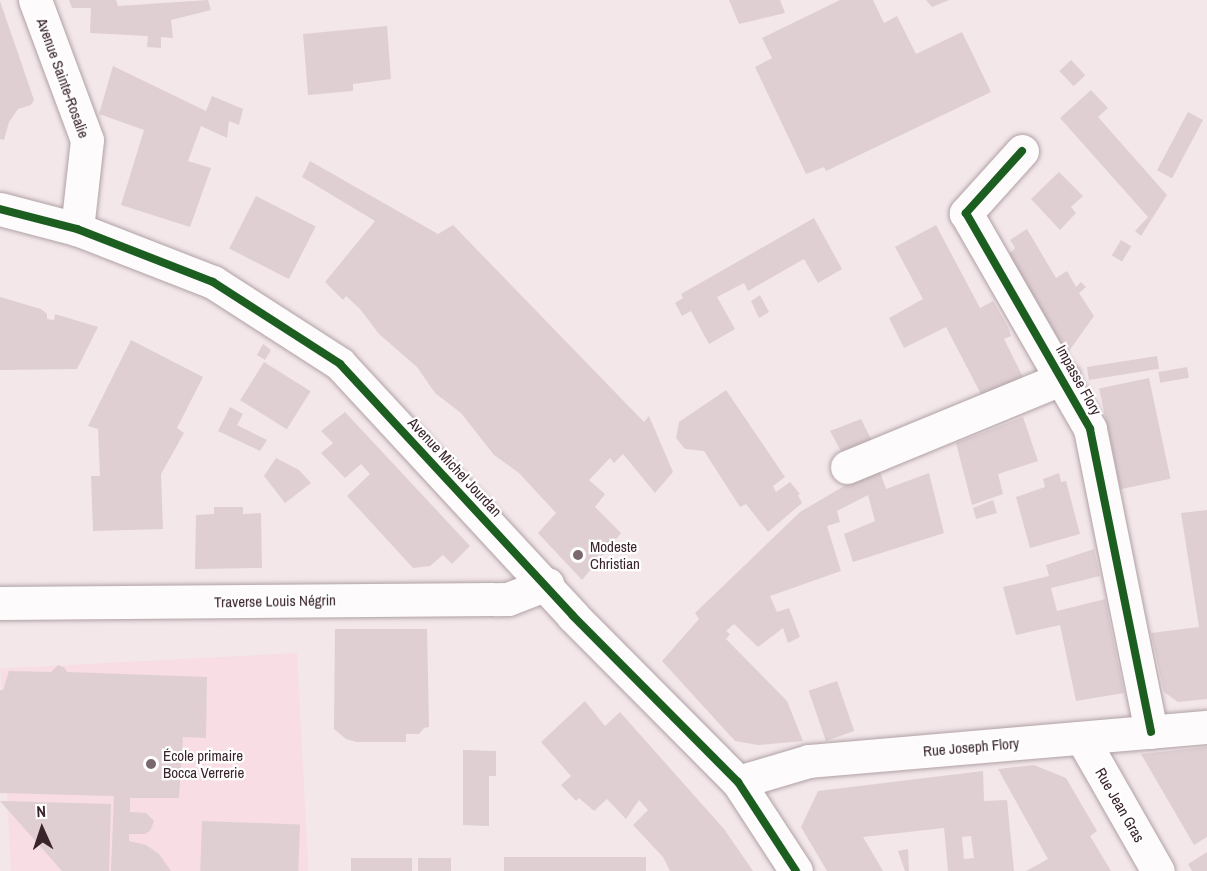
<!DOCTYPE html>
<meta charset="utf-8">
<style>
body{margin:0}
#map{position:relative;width:1207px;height:871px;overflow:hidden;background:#f3e7ea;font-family:"Archivo Narrow",sans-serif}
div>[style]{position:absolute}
.built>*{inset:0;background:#f8dde4;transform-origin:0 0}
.building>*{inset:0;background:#dfcfd3;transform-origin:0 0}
.roads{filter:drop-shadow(0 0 2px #b0a1a5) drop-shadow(0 0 2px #b0a1a5)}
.minor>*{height:33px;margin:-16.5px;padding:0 16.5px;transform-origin:16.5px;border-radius:16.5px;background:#fdfbfc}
.cycleway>*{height:8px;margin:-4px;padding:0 4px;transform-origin:4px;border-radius:4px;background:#1b5e20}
.dots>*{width:16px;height:16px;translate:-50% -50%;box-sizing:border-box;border:3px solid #fff;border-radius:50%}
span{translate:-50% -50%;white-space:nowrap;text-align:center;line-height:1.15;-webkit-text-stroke:4.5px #fff;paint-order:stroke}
.street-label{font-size:15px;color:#3a242b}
.poi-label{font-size:15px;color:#3a242b}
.left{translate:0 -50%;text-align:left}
.north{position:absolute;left:12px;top:799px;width:60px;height:60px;-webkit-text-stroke:4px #fff;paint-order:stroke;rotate:357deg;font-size:16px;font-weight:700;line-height:24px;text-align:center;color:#3a242b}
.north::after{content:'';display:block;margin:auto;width:21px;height:27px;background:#3a242b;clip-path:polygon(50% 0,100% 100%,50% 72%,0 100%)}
</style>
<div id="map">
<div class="built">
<div style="left:297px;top:653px;width:218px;height:297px;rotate:87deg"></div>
</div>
<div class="building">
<div style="clip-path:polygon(69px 0,116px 0,118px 6px,208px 0,211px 10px,171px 20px,173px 38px,161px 37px,161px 48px,147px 47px,148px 36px,90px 33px,91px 8px,72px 8px)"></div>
<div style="clip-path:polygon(729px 0,780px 0,785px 13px,739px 24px)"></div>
<div style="clip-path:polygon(840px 0,873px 0,884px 23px,897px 16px,916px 54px,962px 32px,991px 92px,826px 171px,824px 167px,806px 174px,755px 67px,772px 58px,762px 38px)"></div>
<div style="clip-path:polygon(926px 0,949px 0,932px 7px)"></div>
<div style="clip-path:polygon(0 1px,34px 100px,31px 105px,18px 109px,9px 122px,4px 140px,0 139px)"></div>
<div style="clip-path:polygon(387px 26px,391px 79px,353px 84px,353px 91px,308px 95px,303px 34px)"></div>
<div style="left:1071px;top:60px;width:21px;height:16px;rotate:47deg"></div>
<div style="clip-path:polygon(113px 66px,206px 111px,212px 96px,243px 109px,239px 125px,229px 121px,227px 138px,201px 126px,188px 161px,211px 168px,190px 227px,121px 205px,144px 130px,99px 114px)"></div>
<div style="clip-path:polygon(1091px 90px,1108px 108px,1098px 117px,1167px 195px,1141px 236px,1135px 231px,1148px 217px,1060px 118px)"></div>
<div style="left:1188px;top:112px;width:17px;height:66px;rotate:28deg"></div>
<div style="clip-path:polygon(310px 161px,438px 234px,453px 225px,644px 422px,649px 416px,673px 472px,655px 493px,623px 454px,614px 463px,610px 458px,589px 480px,605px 494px,595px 507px,621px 533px,582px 580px,538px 533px,556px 513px,519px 473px,494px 455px,461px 413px,435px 393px,417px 367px,379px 334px,360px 309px,346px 296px,343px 300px,325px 282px,375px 221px,302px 177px)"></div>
<div style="clip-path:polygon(1059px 172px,1083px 196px,1071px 207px,1076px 213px,1060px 230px,1031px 199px)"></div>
<div style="left:256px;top:196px;width:67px;height:59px;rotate:27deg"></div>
<div style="clip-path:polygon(814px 218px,842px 269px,818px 283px,804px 259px,748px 291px,744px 283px,717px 297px,735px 329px,709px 344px,691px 311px,682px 316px,675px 303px,683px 298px,681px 294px)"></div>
<div style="clip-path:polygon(936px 225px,980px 308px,993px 301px,1008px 327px,1011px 336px,1004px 339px,1024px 379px,983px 398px,946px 327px,904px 348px,889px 318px,923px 299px,895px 247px)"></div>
<div style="clip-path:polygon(1027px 229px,1056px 278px,1067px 271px,1076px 287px,1081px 282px,1086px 287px,1079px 293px,1094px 316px,1067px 354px,1008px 255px,1015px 248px,1010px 240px)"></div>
<div style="left:1121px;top:240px;width:12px;height:18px;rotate:31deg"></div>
<div style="clip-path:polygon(760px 295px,769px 312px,759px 318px,751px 301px)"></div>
<div style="clip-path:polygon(0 297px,41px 309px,47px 314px,47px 319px,54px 320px,55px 314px,98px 327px,77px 369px,0 370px)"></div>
<div style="clip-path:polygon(131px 340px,203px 377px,177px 428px,184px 433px,161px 474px,163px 529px,93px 531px,91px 476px,100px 476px,98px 429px,88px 426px)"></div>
<div style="clip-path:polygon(263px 344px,271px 350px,265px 360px,257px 355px)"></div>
<div style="left:1157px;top:356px;width:13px;height:71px;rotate:81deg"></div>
<div style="left:264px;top:362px;width:55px;height:45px;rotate:32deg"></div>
<div style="left:1187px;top:367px;width:11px;height:29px;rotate:80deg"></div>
<div style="left:1149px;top:378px;width:103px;height:51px;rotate:78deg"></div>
<div style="clip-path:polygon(726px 390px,785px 477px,773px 486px,776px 492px,790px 482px,800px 494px,798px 495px,802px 503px,768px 532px,746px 504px,740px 507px,704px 451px,685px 449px,676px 438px,679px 422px)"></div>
<div style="clip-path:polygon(230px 407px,243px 414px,237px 425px,267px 440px,260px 451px,218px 431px)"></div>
<div style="clip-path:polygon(345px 412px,470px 546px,452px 564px,443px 555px,430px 566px,413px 568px,347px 496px,370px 474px,361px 464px,345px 478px,321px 453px,333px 443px,321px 431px)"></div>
<div style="clip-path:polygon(1023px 417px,1038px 461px,998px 474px,1003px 494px,972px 505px,956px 443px)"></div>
<div style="clip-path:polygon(861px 419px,873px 443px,843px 455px,830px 431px)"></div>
<div style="clip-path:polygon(276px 458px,299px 470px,311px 483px,285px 503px,264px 476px)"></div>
<div style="clip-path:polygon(878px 466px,886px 489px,929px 473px,944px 533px,853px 562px,844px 534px,875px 521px,868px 495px,837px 511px,840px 522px,827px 526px,841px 571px,770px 596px,777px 612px,789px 608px,800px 637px,788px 643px,783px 628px,758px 647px,734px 624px,726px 631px,730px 634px,726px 639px,787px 701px,803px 741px,758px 745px,735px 741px,662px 661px,699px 619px,695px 613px,800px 512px)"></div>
<div style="clip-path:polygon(1059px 473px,1061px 482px,1066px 481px,1080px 534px,1030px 548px,1016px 497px,1045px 487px,1043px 479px)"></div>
<div style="clip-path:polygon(993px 500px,997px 513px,976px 519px,973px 508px)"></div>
<div style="clip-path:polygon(214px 507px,243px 507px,243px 514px,261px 513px,262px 568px,195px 569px,196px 515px,214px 514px)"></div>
<div style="clip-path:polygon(1207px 510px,1207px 699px,1178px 702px,1164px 692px,1151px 633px,1199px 627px,1181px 513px)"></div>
<div style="clip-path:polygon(1094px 549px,1100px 576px,1051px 588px,1057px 611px,1105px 599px,1124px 693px,1076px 701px,1060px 625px,1016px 635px,1003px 587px,1049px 576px,1046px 565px)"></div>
<div style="clip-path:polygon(335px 629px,427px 629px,429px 727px,424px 728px,419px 734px,406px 734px,406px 742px,356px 742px,346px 739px,334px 729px)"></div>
<div style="clip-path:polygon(58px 665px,65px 668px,67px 672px,207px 677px,206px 738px,183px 737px,179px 798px,130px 798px,130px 812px,146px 813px,154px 821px,150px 831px,145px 834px,129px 834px,129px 841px,146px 845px,159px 854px,171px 871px,111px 871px,114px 796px,0 793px,0 690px,3px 690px,9px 671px,51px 672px)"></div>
<div style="left:837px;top:681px;width:53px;height:30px;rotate:71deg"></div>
<div style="clip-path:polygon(585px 701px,605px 726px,620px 712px,724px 829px,753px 871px,670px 871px,663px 857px,633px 825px,648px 810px,639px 800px,626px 819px,607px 799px,594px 811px,579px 798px,576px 801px,561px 785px,571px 776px,541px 742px)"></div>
<div style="clip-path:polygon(1207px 747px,1207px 837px,1194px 845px,1141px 754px)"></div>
<div style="clip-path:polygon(463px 750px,496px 751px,496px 776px,489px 776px,489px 826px,463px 825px)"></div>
<div style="clip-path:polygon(1034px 765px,1066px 778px,1097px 831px,1090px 836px,1111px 871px,1026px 871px,1048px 859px,998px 769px)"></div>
<div style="clip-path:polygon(evenodd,983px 771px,984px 801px,1007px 800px,1014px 871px,948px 871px,944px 828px,863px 837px,883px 871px,827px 871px,801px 827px,818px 791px,983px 771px,971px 836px,974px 858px,964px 859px,962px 837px,971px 836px)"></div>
<div style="clip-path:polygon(0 801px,111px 804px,109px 871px,62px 871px)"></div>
<div style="left:202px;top:821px;width:98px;height:50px;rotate:2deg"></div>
<div style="clip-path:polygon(908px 849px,909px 871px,905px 871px,898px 851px)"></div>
<div style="clip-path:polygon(1207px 852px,1207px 871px,1192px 871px,1188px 864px)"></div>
<div style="left:504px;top:857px;width:142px;height:14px"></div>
<div style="left:412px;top:858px;width:13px;height:61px;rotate:90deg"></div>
<div style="left:418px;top:858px;width:33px;height:13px"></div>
</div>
<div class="roads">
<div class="minor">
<div style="left:35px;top:0;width:149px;rotate:69.6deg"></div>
<div style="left:87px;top:140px;width:90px;rotate:96.4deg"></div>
<div style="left:1022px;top:151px;width:84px;rotate:132.1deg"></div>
<div style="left:966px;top:213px;width:249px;rotate:60.1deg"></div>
<div style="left:1090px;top:429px;width:309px;rotate:78.6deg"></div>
<div style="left:0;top:209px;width:80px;rotate:14.6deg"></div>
<div style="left:77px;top:229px;width:146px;rotate:21.3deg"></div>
<div style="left:213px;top:282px;width:151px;rotate:32.8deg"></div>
<div style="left:340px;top:364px;width:343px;rotate:47.2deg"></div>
<div style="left:573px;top:616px;width:234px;rotate:45.2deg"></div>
<div style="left:738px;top:782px;width:106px;rotate:56.9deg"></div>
<div style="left:847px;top:467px;width:234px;rotate:-22.4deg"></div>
<div style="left:0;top:603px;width:508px;rotate:-0.45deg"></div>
<div style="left:508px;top:599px;width:42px;rotate:-21deg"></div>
<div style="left:1082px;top:738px;width:153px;rotate:60.3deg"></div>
<div style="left:738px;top:782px;width:74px;rotate:-16.5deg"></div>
<div style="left:809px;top:761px;width:399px;rotate:-4.9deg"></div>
</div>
</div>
<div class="cycleway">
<div style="left:1022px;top:151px;width:84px;rotate:132.1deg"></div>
<div style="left:966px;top:213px;width:249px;rotate:60.1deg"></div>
<div style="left:1090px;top:429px;width:309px;rotate:78.6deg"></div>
<div style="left:0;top:209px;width:80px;rotate:14.6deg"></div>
<div style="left:77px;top:229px;width:146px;rotate:21.3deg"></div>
<div style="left:213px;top:282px;width:151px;rotate:32.8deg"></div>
<div style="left:340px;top:364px;width:343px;rotate:47.2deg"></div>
<div style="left:573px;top:616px;width:234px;rotate:45.2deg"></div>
<div style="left:738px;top:782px;width:106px;rotate:56.9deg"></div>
</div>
<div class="dots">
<div style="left:578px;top:555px;background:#7b686e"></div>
<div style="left:151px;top:764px;background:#7b686e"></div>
</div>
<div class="street-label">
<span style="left:63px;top:78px;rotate:70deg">Avenue Sainte-Rosalie</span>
<span style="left:1079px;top:380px;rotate:61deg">Impasse Flory</span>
<span style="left:455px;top:467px;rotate:47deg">Avenue Michel Jourdan</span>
<span style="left:275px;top:601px;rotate:-1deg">Traverse Louis Négrin</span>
<span style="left:971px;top:747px;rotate:-5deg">Rue Joseph Flory</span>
<span style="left:1120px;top:805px;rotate:60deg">Rue Jean Gras</span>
</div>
<div class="poi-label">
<span class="left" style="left:590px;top:555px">Modeste<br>Christian</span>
<span class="left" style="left:163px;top:764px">École primaire<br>Bocca Verrerie</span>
</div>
<div class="north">N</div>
</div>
